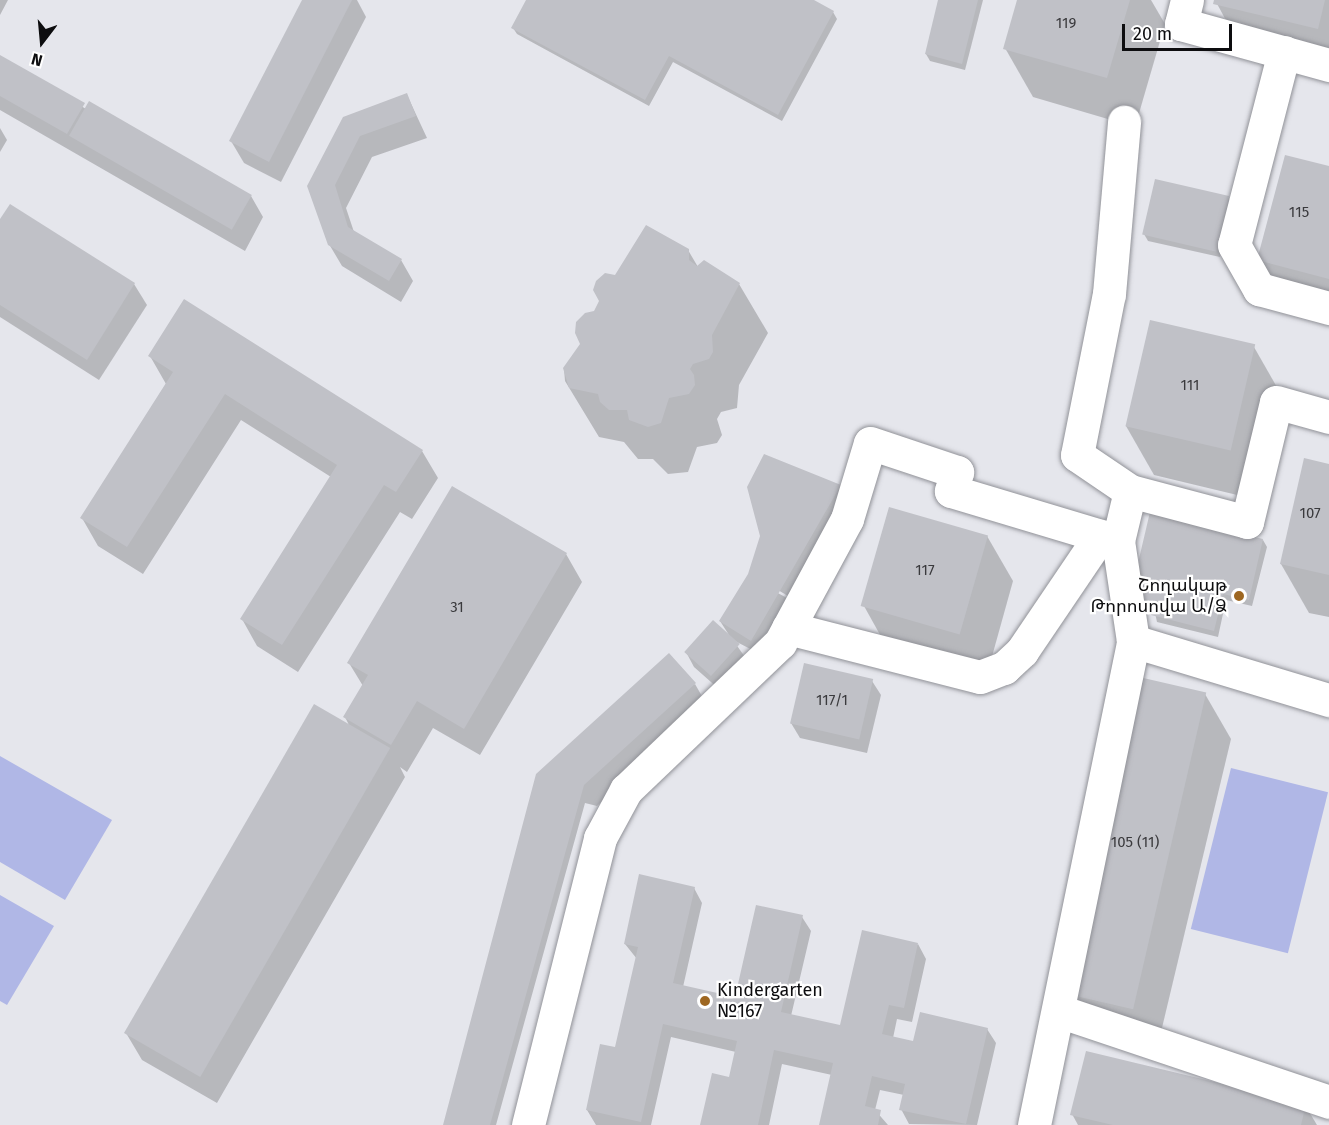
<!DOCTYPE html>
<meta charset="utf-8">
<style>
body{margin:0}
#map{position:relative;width:1329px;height:1125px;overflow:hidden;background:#e5e6ec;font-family:"Fira Sans","Noto Sans Armenian",sans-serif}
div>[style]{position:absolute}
.green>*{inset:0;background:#b0b7e6;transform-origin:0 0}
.shadow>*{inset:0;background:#0003}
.building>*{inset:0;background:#c0c1c7;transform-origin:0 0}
.roads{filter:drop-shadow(0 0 2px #919298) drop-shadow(0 0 2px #919298)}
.minor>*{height:33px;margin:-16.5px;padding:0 16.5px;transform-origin:16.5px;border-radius:16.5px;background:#fff}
.dots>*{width:16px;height:16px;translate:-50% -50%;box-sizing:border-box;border:3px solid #fff;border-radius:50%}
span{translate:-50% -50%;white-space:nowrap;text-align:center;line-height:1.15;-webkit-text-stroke:4.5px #fff;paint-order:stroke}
.number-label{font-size:15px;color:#3a3a3d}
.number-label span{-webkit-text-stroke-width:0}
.poi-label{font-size:18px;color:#0d0d0f}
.right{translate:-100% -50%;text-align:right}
.left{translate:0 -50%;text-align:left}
.north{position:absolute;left:12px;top:12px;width:60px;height:60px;-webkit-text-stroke:4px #fff;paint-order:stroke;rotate:196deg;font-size:16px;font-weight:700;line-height:24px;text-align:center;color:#0d0d0f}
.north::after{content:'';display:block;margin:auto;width:21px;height:27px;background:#0d0d0f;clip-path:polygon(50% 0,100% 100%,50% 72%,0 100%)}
.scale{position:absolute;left:1122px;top:24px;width:110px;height:27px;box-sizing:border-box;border:3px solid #0d0d0f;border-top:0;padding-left:8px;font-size:18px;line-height:21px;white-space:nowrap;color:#0d0d0f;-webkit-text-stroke:4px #fff;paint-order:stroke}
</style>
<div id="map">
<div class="green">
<div style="clip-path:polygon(0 756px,112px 820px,65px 900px,0 862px)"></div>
<div style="left:1231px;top:768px;width:100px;height:166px;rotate:14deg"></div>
<div style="clip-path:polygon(0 895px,54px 926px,7px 1005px,0 1001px)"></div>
</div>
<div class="shadow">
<div style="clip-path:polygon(0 0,8px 0,0 15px)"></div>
<div style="clip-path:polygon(304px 0,357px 0,366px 17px,281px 182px,244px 163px,231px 141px)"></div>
<div style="clip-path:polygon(528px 0,811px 0,833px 12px,837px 19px,782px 121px,673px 62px,649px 106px,517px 34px,513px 28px)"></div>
<div style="clip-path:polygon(940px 0,983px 0,965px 70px,930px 61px,926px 54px)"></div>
<div style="clip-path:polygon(1019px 0,1151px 0,1165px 24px,1135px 127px,1033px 97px,1005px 48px)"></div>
<div style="clip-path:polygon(1215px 0,1329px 0,1329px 73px,1243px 52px)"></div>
<div style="clip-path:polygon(0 57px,86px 109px,251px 196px,263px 217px,245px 251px,0 110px)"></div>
<div style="clip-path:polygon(407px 95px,427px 138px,372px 157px,346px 208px,354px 232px,401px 260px,413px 281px,401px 302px,342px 266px,329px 244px,309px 186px,344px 118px)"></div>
<div style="clip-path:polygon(0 128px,7px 140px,0 152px)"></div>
<div style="clip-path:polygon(1329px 168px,1329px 320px,1287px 308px,1258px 260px)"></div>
<div style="clip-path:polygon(1228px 197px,1232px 204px,1220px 257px,1148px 241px,1144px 234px)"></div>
<div style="clip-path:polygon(0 222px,134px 284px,147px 305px,99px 380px,0 317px)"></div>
<div style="clip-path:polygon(688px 250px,698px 267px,739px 284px,768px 333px,739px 385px,737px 408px,721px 412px,717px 419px,722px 435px,717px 443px,697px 447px,688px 472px,668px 474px,653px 459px,638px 459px,624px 442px,599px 437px,565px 381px,564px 369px,582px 345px,616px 277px)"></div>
<div style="clip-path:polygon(1254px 347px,1282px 396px,1258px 500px,1154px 475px,1126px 426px)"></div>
<div style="clip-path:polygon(150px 356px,422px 451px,438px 478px,412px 519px,400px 512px,298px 672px,257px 646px,242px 619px,331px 477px,241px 420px,143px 574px,98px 546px,82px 518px,166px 384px)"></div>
<div style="clip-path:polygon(1329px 465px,1329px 617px,1309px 613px,1281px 564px)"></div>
<div style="clip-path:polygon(evenodd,840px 486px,852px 507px,760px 654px,733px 640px,747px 660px,720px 690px,694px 667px,686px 652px,729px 635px,720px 621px,840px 486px,763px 581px,788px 596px,787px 598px,763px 585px,763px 581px)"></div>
<div style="clip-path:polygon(452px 488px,566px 554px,582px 582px,480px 755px,433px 728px,407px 772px,400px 767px,405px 777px,217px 1103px,142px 1060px,126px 1033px,350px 727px,345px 717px,363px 686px,349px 663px)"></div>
<div style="clip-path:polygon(987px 536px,1013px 581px,986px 678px,889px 651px,864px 606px)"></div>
<div style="clip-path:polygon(1263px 540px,1267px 547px,1252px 606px,1226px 600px,1218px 637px,1157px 622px,1154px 608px,1136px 604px)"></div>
<div style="clip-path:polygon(872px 681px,881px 695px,867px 753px,800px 738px,791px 723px)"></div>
<div style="clip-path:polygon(695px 684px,707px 705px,597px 806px,585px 803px,496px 1125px,444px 1125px,538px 775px)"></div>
<div style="clip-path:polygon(1205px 694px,1231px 739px,1156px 1053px,1066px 993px)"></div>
<div style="clip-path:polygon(694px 888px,702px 903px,683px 987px,737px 999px,802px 917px,811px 931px,791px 1016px,841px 1027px,918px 944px,926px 959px,912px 1022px,897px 1019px,893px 1038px,914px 1042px,987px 1029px,996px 1043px,977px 1125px,909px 1124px,901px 1109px,904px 1095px,880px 1090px,875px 1110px,888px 1125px,820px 1125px,832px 1075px,782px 1064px,769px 1125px,702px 1125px,730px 1079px,736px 1052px,671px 1037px,651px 1125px,596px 1125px,587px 1110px,616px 1049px,637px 959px,625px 944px)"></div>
<div style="clip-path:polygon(1305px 1105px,1317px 1125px,1078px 1125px,1072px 1114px)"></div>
</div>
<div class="building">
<div style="clip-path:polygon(302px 0,352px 0,269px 162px,229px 141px)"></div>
<div style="clip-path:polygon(526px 0,814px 0,834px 11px,778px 115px,669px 56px,645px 100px,511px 28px)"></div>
<div style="clip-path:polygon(938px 0,978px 0,962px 64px,925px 54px)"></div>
<div style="clip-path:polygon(1017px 0,1130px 0,1107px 78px,1003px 49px)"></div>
<div style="clip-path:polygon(1214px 0,1325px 0,1318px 29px,1213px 4px)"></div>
<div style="clip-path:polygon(0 55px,85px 103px,67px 134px,0 96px)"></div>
<div style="clip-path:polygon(407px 93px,416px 116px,360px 136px,335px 185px,348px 227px,402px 259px,389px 281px,328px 245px,307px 186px,343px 117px)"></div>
<div style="left:89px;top:101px;width:188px;height:40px;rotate:30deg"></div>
<div style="clip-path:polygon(1285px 155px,1329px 166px,1329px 279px,1257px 260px)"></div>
<div style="left:1155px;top:179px;width:76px;height:57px;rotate:13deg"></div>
<div style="clip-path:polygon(10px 204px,135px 283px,87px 360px,0 305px,0 219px)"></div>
<div style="clip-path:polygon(646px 225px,689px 249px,689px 260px,697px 266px,704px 260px,740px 283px,712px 335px,713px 352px,709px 359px,693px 364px,690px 369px,694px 375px,695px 385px,689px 394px,669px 398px,661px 423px,648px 427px,629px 420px,627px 410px,609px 410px,600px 402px,598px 394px,569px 388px,563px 368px,580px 344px,575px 333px,576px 322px,585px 313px,594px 311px,599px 301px,593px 290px,596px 281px,605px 273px,615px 275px)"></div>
<div style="clip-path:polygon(184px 299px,423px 450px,396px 492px,384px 485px,282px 645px,240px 619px,337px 465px,225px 394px,127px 547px,80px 518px,173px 372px,148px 356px)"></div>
<div style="left:1150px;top:320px;width:108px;height:109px;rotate:13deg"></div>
<div style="clip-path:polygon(764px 454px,841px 485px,751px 641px,719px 621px,748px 574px,760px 536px,747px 487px)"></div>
<div style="clip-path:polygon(1304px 458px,1329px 464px,1329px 575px,1280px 564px)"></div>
<div style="clip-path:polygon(452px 486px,567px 553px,464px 729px,417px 701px,391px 745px,343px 717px,368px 675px,347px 663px)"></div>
<div style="left:889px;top:507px;width:103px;height:103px;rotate:16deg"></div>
<div style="clip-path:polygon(1150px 512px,1263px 539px,1249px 600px,1223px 594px,1214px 631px,1151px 615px,1154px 603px,1130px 597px)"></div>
<div style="left:713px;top:620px;width:36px;height:43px;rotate:42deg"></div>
<div style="clip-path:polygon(669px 653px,696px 683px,584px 785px,490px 1125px,443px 1125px,536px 774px)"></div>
<div style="left:804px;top:663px;width:71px;height:62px;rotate:13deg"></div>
<div style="left:1139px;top:677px;width:69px;height:325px;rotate:13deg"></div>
<div style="left:314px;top:704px;width:88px;height:380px;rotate:30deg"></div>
<div style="clip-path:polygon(639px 874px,695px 887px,673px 983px,735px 997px,756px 905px,803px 915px,781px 1012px,840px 1025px,862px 930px,918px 943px,904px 1008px,889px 1005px,882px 1034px,913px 1041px,920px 1012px,988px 1028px,966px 1124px,899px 1110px,905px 1084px,872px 1076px,865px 1106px,881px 1110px,878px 1125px,819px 1125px,833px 1063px,774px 1050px,758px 1125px,700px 1125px,712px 1073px,729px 1077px,737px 1041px,663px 1024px,641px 1122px,586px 1110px,600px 1044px,615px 1047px,638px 947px,624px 944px)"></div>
<div style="clip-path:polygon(1086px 1051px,1306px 1104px,1301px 1125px,1113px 1125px,1070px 1115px)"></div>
</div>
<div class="roads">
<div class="minor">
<div style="left:1187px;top:0;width:25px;rotate:104deg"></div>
<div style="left:1181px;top:24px;width:154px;rotate:15.5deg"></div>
<div style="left:1284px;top:52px;width:199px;rotate:104.5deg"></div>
<div style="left:1234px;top:245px;width:51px;rotate:60.4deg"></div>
<div style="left:1259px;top:289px;width:73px;rotate:15.2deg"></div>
<div style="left:1130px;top:491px;width:121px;rotate:14.8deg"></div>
<div style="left:1247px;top:522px;width:123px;rotate:-76.4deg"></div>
<div style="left:1276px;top:402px;width:55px;rotate:15.8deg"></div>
<div style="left:788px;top:628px;width:198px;rotate:14.3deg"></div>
<div style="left:980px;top:677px;width:26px;rotate:-21deg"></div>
<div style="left:1004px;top:668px;width:25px;rotate:-43deg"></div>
<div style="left:1022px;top:651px;width:139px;rotate:-55.9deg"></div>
<div style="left:1133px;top:641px;width:205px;rotate:16.8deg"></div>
<div style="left:1059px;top:1011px;width:285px;rotate:18.6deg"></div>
<div style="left:528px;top:1125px;width:296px;rotate:-75.9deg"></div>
<div style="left:600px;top:838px;width:55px;rotate:-61.6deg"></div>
<div style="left:626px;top:790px;width:213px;rotate:-43.7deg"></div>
<div style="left:780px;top:643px;width:141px;rotate:-61.6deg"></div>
<div style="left:847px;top:519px;width:79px;rotate:-73.2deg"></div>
<div style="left:870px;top:443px;width:92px;rotate:18.4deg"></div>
<div style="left:957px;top:472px;width:20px;rotate:108deg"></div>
<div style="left:951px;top:491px;width:174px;rotate:16.7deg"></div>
<div style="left:1034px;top:1125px;width:494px;rotate:-78.4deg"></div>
<div style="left:1133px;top:641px;width:101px;rotate:-98.5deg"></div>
<div style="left:1118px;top:541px;width:51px;rotate:-76.5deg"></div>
<div style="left:1130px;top:491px;width:64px;rotate:-145.8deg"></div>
<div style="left:1077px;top:455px;width:164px;rotate:-78.8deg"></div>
<div style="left:1109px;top:294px;width:173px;rotate:-85deg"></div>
</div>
</div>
<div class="dots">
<div style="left:1239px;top:596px;background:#9e6722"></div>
<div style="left:705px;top:1001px;background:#9e6722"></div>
</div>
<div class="number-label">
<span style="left:1066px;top:24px">119</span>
<span style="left:1299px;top:213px">115</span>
<span style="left:1190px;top:386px">111</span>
<span style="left:1310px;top:514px">107</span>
<span style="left:925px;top:571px">117</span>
<span style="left:457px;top:608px">31</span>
<span style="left:832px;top:701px">117/1</span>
<span style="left:1135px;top:843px">105 (11)</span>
</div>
<div class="poi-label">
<span class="right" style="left:1227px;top:596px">Շողակաթ<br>Թորոսովա Ա/Ձ</span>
<span class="left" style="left:717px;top:1001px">Kindergarten<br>№167</span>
</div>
<div class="north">N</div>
<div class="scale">20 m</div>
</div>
